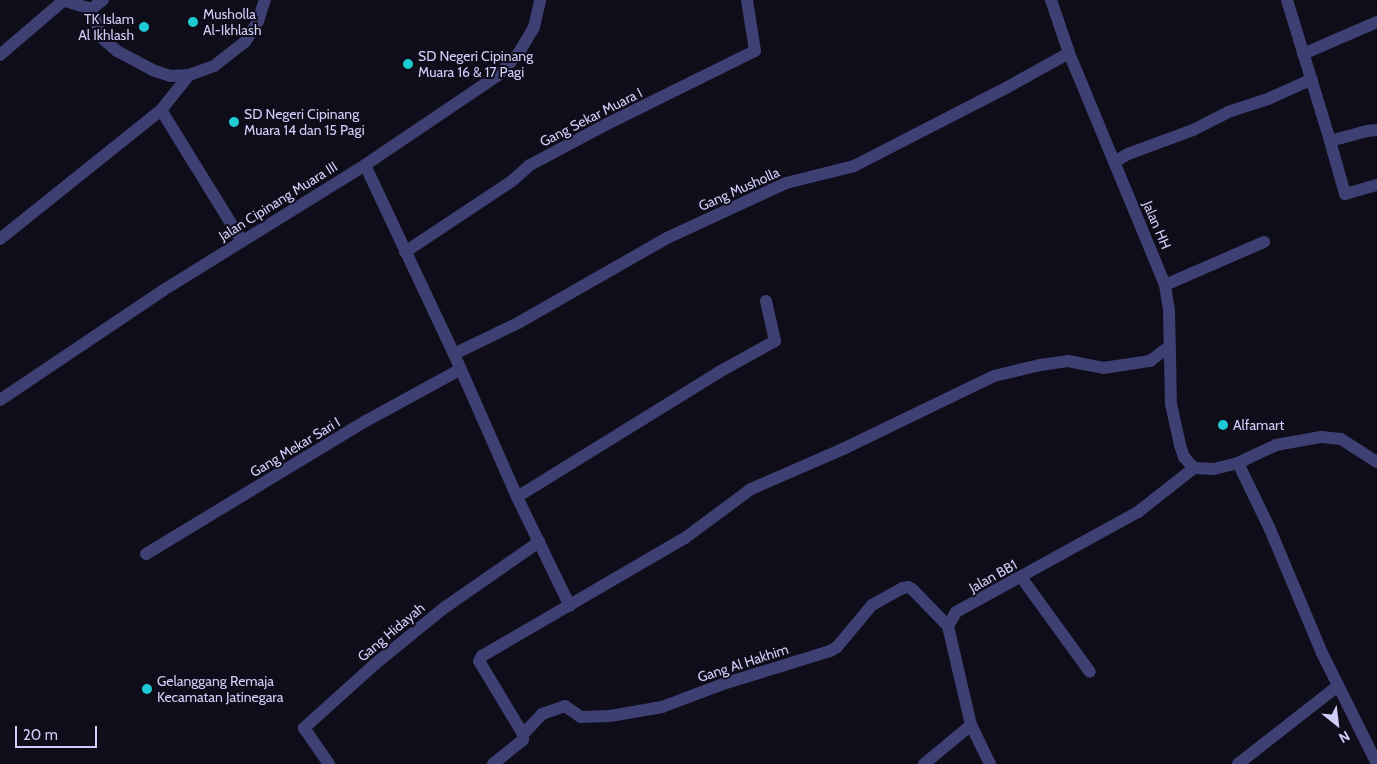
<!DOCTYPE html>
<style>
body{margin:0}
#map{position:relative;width:1377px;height:764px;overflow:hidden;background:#0f0d1a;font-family:Cabin,sans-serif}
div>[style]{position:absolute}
.minor>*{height:12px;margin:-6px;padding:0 6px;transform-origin:6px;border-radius:6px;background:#3e3f73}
.dots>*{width:14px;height:14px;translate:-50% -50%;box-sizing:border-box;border:2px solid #0f0d1a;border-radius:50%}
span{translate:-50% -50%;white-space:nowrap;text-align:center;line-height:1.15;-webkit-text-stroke:4px #0f0d1a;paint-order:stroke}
.poi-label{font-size:14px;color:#d0cdf8}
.left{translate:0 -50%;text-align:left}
.right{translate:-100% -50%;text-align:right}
.street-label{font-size:14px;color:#d0cdf8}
.north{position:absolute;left:1312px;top:699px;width:50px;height:50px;-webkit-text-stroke:4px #0f0d1a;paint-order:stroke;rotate:151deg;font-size:14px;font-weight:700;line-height:20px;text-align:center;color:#d0cdf8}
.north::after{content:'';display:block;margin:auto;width:18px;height:22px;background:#d0cdf8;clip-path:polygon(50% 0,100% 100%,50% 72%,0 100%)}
.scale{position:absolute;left:15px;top:726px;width:82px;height:22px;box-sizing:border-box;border:2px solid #d0cdf8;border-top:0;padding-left:6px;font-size:15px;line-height:18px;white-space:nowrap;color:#d0cdf8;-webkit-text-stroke:4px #0f0d1a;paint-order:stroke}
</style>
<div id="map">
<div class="minor">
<div style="left:62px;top:0;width:30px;rotate:17deg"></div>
<div style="left:1051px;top:0;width:56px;rotate:71.2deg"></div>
<div style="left:1069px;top:53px;width:251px;rotate:67.5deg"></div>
<div style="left:1165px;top:285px;width:25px;rotate:81deg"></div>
<div style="left:1169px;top:310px;width:94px;rotate:88.8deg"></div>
<div style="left:1171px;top:404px;width:42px;rotate:77.6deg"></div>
<div style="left:1180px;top:445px;width:13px;rotate:72deg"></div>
<div style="left:1184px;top:457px;width:15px;rotate:48deg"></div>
<div style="left:1287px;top:0;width:147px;rotate:73deg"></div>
<div style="left:1330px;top:141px;width:38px;rotate:-15deg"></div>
<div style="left:1367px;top:131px;width:10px;rotate:-6deg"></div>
<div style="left:91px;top:9px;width:31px;rotate:69deg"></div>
<div style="left:102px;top:38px;width:20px;rotate:41deg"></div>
<div style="left:117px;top:51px;width:40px;rotate:28deg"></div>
<div style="left:152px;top:70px;width:19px;rotate:18deg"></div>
<div style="left:170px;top:76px;width:19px;rotate:-3deg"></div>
<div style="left:189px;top:75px;width:27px;rotate:-20deg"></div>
<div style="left:214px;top:66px;width:39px;rotate:-38deg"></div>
<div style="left:245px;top:42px;width:25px;rotate:-58deg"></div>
<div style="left:258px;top:21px;width:22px;rotate:-72deg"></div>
<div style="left:91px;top:9px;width:15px;rotate:-37deg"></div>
<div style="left:1303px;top:54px;width:81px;rotate:-23.4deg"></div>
<div style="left:0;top:55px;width:83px;rotate:-40.6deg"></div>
<div style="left:161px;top:110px;width:154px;rotate:58.3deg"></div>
<div style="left:1330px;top:141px;width:55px;rotate:74.2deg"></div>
<div style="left:1345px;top:194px;width:33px;rotate:-16deg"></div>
<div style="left:1114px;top:162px;width:16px;rotate:-30deg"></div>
<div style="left:1128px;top:154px;width:69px;rotate:-20.3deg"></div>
<div style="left:1193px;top:130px;width:39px;rotate:-27deg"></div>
<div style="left:1228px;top:112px;width:42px;rotate:-18deg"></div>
<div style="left:1268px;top:99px;width:48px;rotate:-24.4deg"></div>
<div style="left:365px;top:165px;width:209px;rotate:64.8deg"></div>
<div style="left:454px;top:354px;width:156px;rotate:66.2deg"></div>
<div style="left:517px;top:497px;width:121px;rotate:64.1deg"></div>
<div style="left:0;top:239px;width:206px;rotate:-38.7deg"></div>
<div style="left:161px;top:110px;width:45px;rotate:-51.3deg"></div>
<div style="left:405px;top:252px;width:128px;rotate:-33.6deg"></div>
<div style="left:512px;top:181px;width:24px;rotate:-42deg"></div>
<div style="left:530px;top:165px;width:87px;rotate:-28deg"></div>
<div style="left:607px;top:124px;width:165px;rotate:-26.3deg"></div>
<div style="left:755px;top:51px;width:52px;rotate:-98.9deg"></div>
<div style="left:1165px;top:285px;width:108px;rotate:-23.5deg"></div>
<div style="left:454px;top:354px;width:71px;rotate:-25.8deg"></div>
<div style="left:518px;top:323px;width:172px;rotate:-29.7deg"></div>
<div style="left:667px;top:238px;width:131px;rotate:-24.8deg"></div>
<div style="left:786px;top:183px;width:70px;rotate:-14deg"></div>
<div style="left:854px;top:166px;width:171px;rotate:-27.2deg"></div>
<div style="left:1006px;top:88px;width:72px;rotate:-29.1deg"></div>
<div style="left:0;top:400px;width:195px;rotate:-33.9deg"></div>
<div style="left:162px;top:291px;width:239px;rotate:-31.8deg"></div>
<div style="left:365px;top:165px;width:159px;rotate:-34deg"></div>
<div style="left:497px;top:76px;width:30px;rotate:-46deg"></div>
<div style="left:518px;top:54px;width:31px;rotate:-59deg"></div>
<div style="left:534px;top:27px;width:28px;rotate:-77deg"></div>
<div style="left:1238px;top:463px;width:71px;rotate:64.2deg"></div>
<div style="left:1269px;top:527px;width:137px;rotate:67.2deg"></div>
<div style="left:1322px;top:653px;width:124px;rotate:63.6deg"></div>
<div style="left:1194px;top:468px;width:20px;rotate:3deg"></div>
<div style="left:1214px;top:469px;width:25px;rotate:-14deg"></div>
<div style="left:1238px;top:463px;width:42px;rotate:-25.3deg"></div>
<div style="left:1276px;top:445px;width:46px;rotate:-10.1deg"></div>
<div style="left:1321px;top:437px;width:20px;rotate:6deg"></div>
<div style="left:1341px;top:439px;width:43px;rotate:32.6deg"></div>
<div style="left:517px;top:497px;width:238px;rotate:-31.7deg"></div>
<div style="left:719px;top:372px;width:64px;rotate:-29deg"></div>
<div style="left:775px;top:341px;width:41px;rotate:-102.7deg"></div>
<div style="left:146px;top:554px;width:257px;rotate:-31.2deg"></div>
<div style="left:366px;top:421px;width:108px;rotate:-28.7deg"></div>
<div style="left:1021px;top:577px;width:117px;rotate:54deg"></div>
<div style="left:971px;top:725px;width:43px;rotate:64deg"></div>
<div style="left:523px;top:734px;width:28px;rotate:-46deg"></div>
<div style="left:542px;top:714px;width:24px;rotate:-19deg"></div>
<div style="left:565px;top:706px;width:19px;rotate:35deg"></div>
<div style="left:581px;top:717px;width:29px;rotate:-2deg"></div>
<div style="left:610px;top:716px;width:53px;rotate:-9.8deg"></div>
<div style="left:662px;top:707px;width:65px;rotate:-20.7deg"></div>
<div style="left:723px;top:684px;width:112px;rotate:-17.1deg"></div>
<div style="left:830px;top:651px;width:8px;rotate:-30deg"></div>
<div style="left:837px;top:647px;width:55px;rotate:-50.2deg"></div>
<div style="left:872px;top:605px;width:35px;rotate:-29deg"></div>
<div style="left:903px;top:588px;width:5px;rotate:-11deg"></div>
<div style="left:908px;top:587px;width:4px;rotate:27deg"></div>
<div style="left:912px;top:589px;width:52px;rotate:45.8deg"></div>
<div style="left:329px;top:764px;width:44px;rotate:-124.8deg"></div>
<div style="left:304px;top:728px;width:96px;rotate:-42deg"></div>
<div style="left:375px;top:664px;width:89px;rotate:-39.1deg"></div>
<div style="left:444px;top:608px;width:116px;rotate:-34.8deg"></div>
<div style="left:493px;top:764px;width:38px;rotate:-39deg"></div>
<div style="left:523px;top:740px;width:6px;rotate:-90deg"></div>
<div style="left:523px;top:734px;width:85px;rotate:-121.1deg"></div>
<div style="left:479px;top:661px;width:6px;rotate:-59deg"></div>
<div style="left:482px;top:656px;width:235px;rotate:-30.2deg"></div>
<div style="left:685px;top:538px;width:82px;rotate:-36.6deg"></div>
<div style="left:751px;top:489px;width:100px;rotate:-23.5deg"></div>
<div style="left:843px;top:449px;width:168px;rotate:-25.8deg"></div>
<div style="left:994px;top:376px;width:47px;rotate:-13.4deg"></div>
<div style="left:1040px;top:365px;width:28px;rotate:-8deg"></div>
<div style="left:1068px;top:361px;width:36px;rotate:11deg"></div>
<div style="left:1103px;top:368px;width:48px;rotate:-8.5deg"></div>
<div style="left:1150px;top:361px;width:25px;rotate:-37deg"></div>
<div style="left:924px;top:764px;width:61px;rotate:-39.7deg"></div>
<div style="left:971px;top:725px;width:102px;rotate:-103.1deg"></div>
<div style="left:948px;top:626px;width:16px;rotate:-60deg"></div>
<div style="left:956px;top:612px;width:208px;rotate:-28.8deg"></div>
<div style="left:1138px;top:512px;width:71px;rotate:-38.2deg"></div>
<div style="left:1238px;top:764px;width:127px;rotate:-38deg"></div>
</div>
<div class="dots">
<div style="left:193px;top:22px;background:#1ecbd4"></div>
<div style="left:144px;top:27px;background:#1ecbd4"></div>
<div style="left:408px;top:64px;background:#1ecbd4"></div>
<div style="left:234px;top:122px;background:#1ecbd4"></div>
<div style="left:1223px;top:425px;background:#1ecbd4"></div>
<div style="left:147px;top:689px;background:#1ecbd4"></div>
</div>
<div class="poi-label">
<span class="left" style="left:203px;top:22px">Musholla<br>Al-Ikhlash</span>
<span class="right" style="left:134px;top:27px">TK Islam<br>Al Ikhlash</span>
<span class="left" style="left:418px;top:64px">SD Negeri Cipinang<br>Muara 16 &amp; 17 Pagi</span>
<span class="left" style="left:244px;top:122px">SD Negeri Cipinang<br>Muara 14 dan 15 Pagi</span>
<span class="left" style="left:1233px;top:425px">Alfamart</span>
<span class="left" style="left:157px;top:689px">Gelanggang Remaja<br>Kecamatan Jatinegara</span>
</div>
<div class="street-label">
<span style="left:591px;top:117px;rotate:-27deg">Gang Sekar Muara I</span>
<span style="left:739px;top:189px;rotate:-24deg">Gang Musholla</span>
<span style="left:278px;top:201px;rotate:-32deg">Jalan Cipinang Muara III</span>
<span style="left:1157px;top:225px;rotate:67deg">Jalan HH</span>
<span style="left:295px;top:447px;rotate:-31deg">Gang Mekar Sari I</span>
<span style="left:993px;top:576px;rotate:-29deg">Jalan BB1</span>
<span style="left:391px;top:632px;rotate:-40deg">Gang Hidayah</span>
<span style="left:743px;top:663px;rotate:-18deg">Gang Al Hakhim</span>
</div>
<div class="north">N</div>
<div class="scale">20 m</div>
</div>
